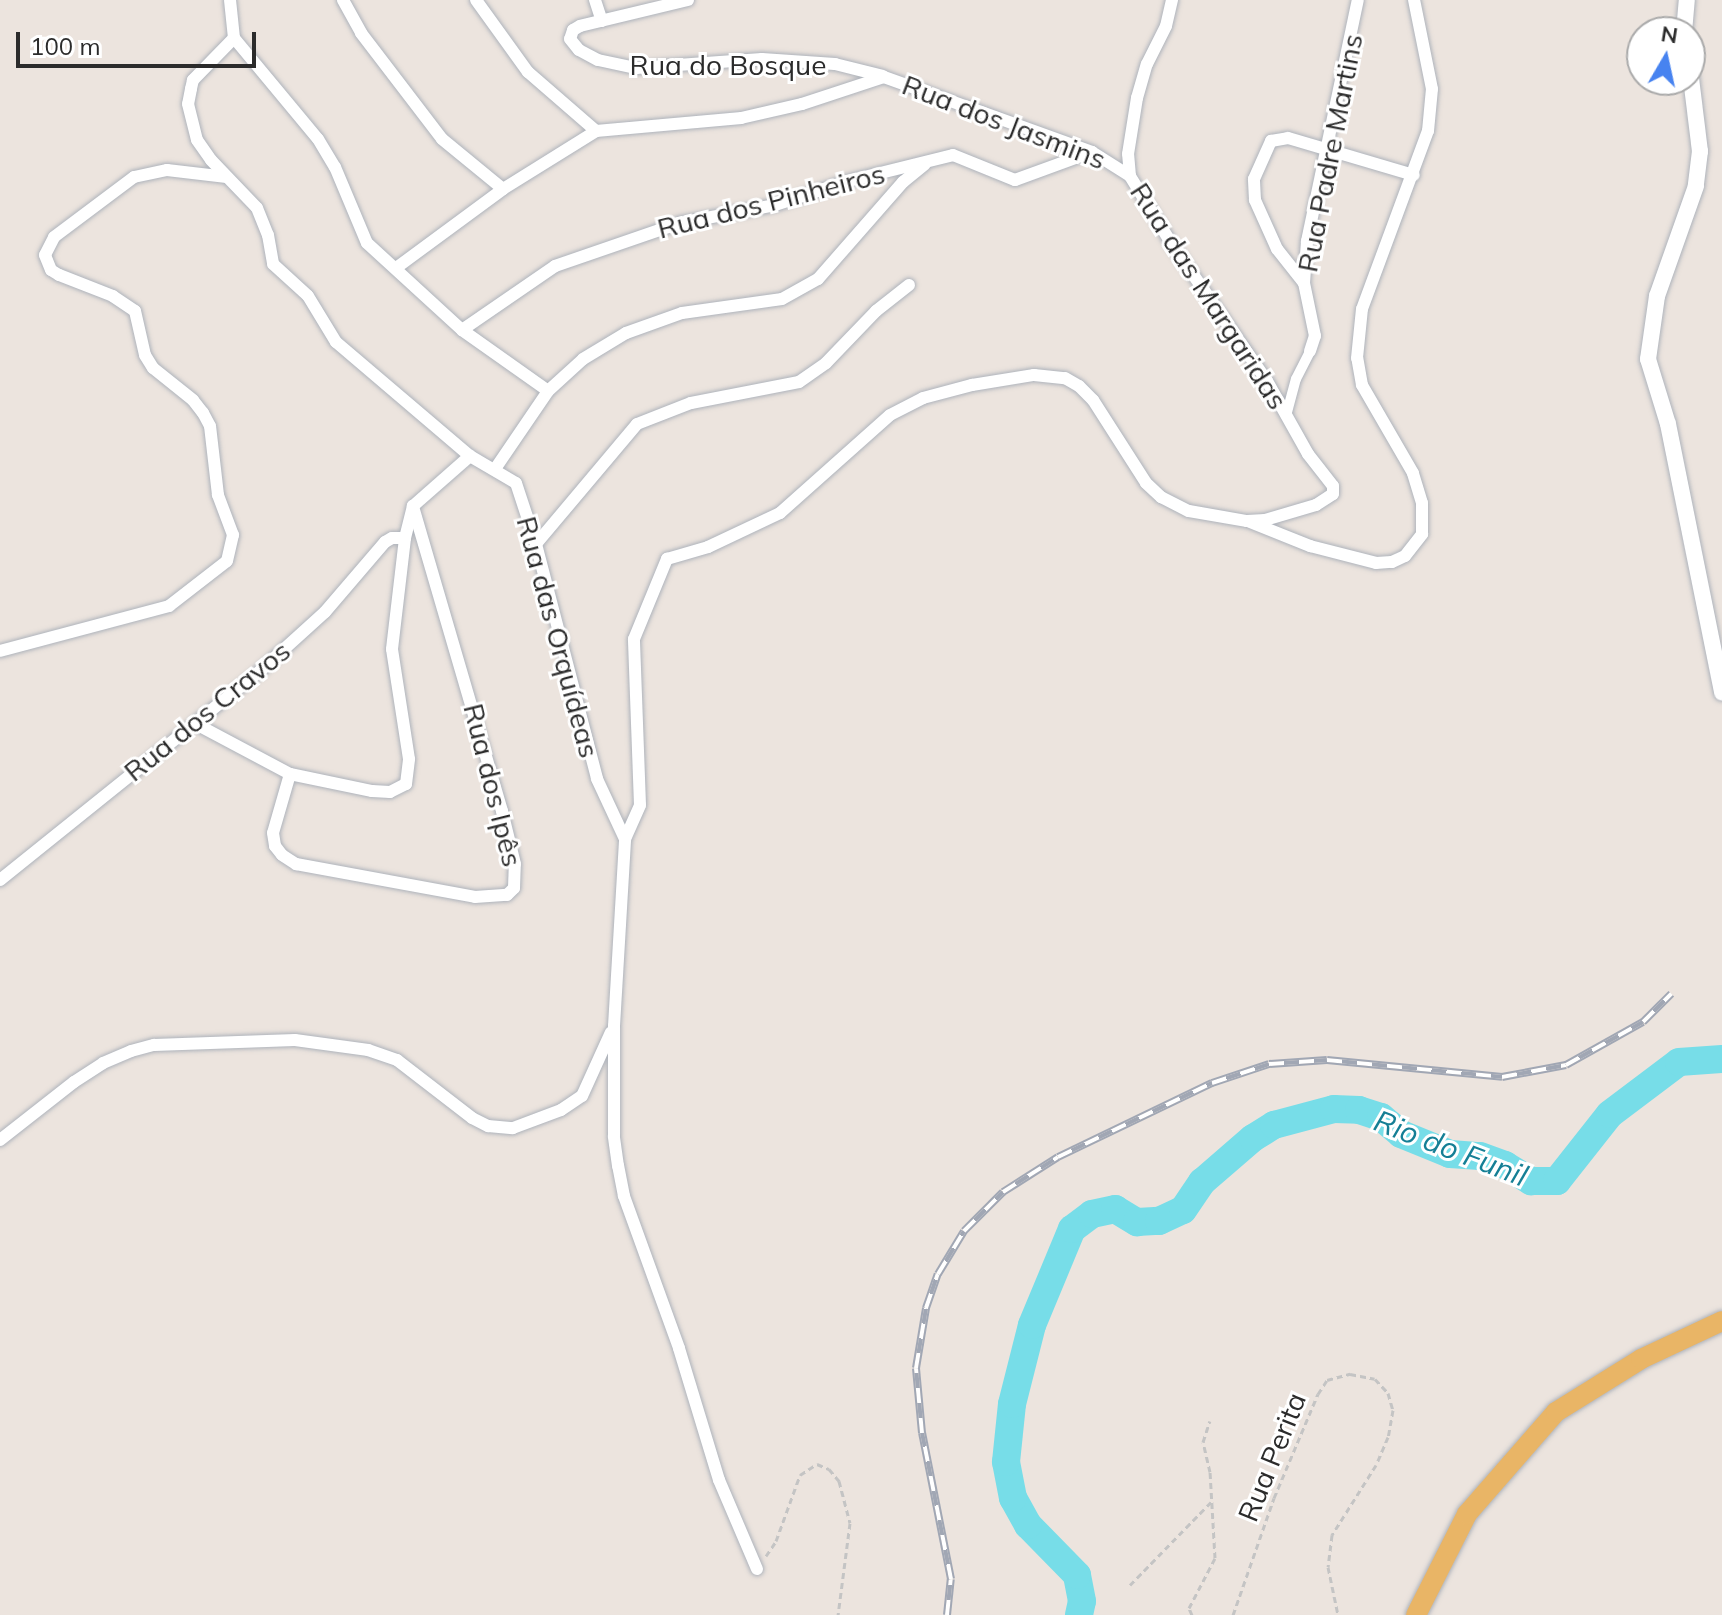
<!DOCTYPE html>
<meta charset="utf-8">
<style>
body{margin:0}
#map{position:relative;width:1722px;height:1615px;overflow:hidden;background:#ece4de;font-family:Mulish,sans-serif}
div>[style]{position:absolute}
.river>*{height:28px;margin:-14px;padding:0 14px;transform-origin:14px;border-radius:14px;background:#77dde8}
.path>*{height:3px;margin-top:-1.5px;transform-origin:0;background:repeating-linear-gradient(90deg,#c4c4c4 0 6px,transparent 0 10px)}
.roads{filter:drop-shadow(0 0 2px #aeb3bb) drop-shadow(0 0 2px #aeb3bb)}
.pedestrian>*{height:10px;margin:-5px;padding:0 5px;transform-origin:5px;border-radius:5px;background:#fff}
.minor>*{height:12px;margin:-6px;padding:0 6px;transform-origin:6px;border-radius:6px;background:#fff}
.tertiary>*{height:16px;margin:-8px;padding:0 8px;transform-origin:8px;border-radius:8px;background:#fff}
.primary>*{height:20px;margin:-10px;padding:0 10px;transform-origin:10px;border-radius:10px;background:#e9b566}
.rail>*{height:8px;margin-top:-4px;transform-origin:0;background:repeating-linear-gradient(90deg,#fff 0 15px,#a1a7b4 0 30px);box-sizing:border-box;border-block:2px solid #a1a7b4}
span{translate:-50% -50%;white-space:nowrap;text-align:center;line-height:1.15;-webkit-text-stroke:6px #fff;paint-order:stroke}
.street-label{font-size:28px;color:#2b2b2b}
.water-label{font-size:30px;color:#157f95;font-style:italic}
.north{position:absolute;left:1626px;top:16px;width:80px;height:80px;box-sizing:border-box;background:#fff;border:2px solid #aaa;border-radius:50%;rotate:9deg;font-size:22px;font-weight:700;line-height:32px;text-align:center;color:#2b2b2b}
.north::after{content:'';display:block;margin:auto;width:28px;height:36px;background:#4783f0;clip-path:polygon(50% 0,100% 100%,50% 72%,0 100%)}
.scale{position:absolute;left:16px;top:32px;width:240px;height:36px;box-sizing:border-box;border:4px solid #2b2b2b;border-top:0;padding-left:10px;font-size:24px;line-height:28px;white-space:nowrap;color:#2b2b2b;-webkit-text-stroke:6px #fff;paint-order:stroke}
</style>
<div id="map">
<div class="river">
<div style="left:1079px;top:1615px;width:14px;rotate:-78deg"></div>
<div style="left:1082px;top:1601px;width:26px;rotate:-101deg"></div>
<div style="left:1077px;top:1575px;width:70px;rotate:-134.4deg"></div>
<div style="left:1028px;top:1525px;width:31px;rotate:-119deg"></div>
<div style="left:1013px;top:1498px;width:37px;rotate:-101deg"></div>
<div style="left:1006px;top:1462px;width:58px;rotate:-84.1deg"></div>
<div style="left:1012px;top:1404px;width:81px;rotate:-75.8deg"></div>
<div style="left:1032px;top:1325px;width:104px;rotate:-67.4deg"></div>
<div style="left:1072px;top:1229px;width:25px;rotate:-37deg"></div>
<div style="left:1092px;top:1214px;width:24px;rotate:-12deg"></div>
<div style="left:1115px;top:1209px;width:26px;rotate:31deg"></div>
<div style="left:1137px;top:1222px;width:22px;rotate:-3deg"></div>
<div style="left:1159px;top:1221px;width:26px;rotate:-25deg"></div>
<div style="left:1183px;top:1210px;width:34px;rotate:-56deg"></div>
<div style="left:1202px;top:1182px;width:67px;rotate:-40.8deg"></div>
<div style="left:1253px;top:1138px;width:25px;rotate:-32deg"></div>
<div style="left:1274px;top:1125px;width:62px;rotate:-14.9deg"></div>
<div style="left:1334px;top:1109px;width:25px;rotate:2deg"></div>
<div style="left:1359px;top:1110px;width:23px;rotate:18deg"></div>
<div style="left:1381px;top:1117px;width:26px;rotate:40deg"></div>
<div style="left:1401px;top:1134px;width:53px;rotate:22.2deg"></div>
<div style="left:1450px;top:1154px;width:30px;rotate:4deg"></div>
<div style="left:1480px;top:1156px;width:27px;rotate:20deg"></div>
<div style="left:1505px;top:1165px;width:31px;rotate:32deg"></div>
<div style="left:1531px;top:1181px;width:26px"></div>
<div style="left:1557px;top:1181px;width:85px;rotate:-51.7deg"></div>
<div style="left:1610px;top:1114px;width:86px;rotate:-37deg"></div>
<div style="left:1679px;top:1062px;width:43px;rotate:-4deg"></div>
</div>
<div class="path">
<div style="left:766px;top:1556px;width:18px;rotate:-56deg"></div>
<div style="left:776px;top:1541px;width:70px;rotate:-70deg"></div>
<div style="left:800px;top:1475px;width:20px;rotate:-33deg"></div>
<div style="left:817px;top:1464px;width:13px;rotate:23deg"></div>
<div style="left:829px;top:1469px;width:16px;rotate:50deg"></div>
<div style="left:839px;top:1481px;width:43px;rotate:75.3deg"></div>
<div style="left:850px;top:1523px;width:93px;rotate:97.4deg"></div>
<div style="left:1130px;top:1585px;width:116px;rotate:-45.7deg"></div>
<div style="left:1192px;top:1615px;width:8px;rotate:-113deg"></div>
<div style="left:1189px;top:1608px;width:56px;rotate:-62.5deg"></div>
<div style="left:1215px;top:1558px;width:86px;rotate:-93.3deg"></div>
<div style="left:1210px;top:1472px;width:31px;rotate:-103deg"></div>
<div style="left:1203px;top:1442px;width:22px;rotate:-72deg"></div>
<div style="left:1233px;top:1615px;width:124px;rotate:-70.7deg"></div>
<div style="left:1274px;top:1498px;width:113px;rotate:-67.1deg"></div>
<div style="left:1318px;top:1394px;width:17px;rotate:-57deg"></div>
<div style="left:1327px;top:1380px;width:24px;rotate:-15deg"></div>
<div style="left:1350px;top:1374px;width:25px;rotate:11deg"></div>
<div style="left:1375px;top:1379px;width:19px;rotate:47deg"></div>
<div style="left:1388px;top:1393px;width:18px;rotate:74deg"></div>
<div style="left:1393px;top:1410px;width:27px;rotate:100deg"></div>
<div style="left:1388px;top:1437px;width:30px;rotate:113deg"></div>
<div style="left:1376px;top:1465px;width:83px;rotate:122.2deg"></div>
<div style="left:1332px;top:1535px;width:32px;rotate:97deg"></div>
<div style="left:1328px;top:1567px;width:49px;rotate:78.2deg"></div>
</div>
<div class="roads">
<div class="pedestrian">
<div style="left:1286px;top:416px;width:38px;rotate:-75deg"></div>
<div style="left:1296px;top:379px;width:31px;rotate:-63deg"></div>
</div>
<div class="minor">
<div style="left:230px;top:0;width:38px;rotate:84deg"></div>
<div style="left:234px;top:38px;width:59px;rotate:134.3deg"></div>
<div style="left:193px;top:80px;width:9px;rotate:103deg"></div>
<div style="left:191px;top:89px;width:15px;rotate:101deg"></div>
<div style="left:188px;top:104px;width:37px;rotate:76deg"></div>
<div style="left:197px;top:140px;width:24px;rotate:55deg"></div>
<div style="left:211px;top:160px;width:66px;rotate:46.2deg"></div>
<div style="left:257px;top:208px;width:29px;rotate:68deg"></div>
<div style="left:268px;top:235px;width:29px;rotate:80deg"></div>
<div style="left:273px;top:264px;width:47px;rotate:42.4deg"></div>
<div style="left:308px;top:296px;width:54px;rotate:58.7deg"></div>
<div style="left:336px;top:342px;width:176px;rotate:40.4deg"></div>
<div style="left:470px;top:456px;width:53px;rotate:30.4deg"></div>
<div style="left:516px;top:483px;width:64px;rotate:71.8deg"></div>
<div style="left:536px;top:544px;width:243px;rotate:75.4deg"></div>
<div style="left:597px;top:779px;width:66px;rotate:65deg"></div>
<div style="left:343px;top:0;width:38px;rotate:61deg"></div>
<div style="left:361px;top:33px;width:133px;rotate:52.6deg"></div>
<div style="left:442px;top:139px;width:79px;rotate:39.3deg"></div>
<div style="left:476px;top:0;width:89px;rotate:54.2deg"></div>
<div style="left:528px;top:72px;width:90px;rotate:40.9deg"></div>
<div style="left:595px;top:0;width:22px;rotate:72deg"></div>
<div style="left:688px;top:0;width:111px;rotate:166.5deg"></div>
<div style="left:580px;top:26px;width:8px;rotate:150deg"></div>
<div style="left:573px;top:30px;width:9px;rotate:108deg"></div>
<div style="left:570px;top:39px;width:14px;rotate:51deg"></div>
<div style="left:579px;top:50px;width:21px;rotate:28deg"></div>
<div style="left:598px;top:60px;width:39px;rotate:12deg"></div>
<div style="left:636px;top:68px;width:126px;rotate:-4.1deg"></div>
<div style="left:762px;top:59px;width:73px;rotate:3.9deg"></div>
<div style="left:835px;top:64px;width:49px;rotate:14deg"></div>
<div style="left:234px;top:38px;width:131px;rotate:50.3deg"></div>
<div style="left:318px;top:139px;width:33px;rotate:59deg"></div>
<div style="left:335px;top:167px;width:82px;rotate:67.2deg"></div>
<div style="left:367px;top:243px;width:129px;rotate:42.5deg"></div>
<div style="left:462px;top:330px;width:105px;rotate:35.3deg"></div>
<div style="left:396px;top:268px;width:133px;rotate:-36.4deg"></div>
<div style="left:503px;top:189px;width:110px;rotate:-31.9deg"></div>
<div style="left:596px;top:131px;width:146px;rotate:-5.1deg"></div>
<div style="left:741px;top:118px;width:63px;rotate:-12.9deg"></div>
<div style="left:802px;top:104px;width:86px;rotate:-18.2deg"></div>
<div style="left:884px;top:77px;width:221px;rotate:19.8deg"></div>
<div style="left:1092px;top:152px;width:45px;rotate:32.3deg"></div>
<div style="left:1304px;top:283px;width:43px;rotate:-128.5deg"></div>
<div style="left:1277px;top:249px;width:54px;rotate:-114.2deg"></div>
<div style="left:1255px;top:200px;width:21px;rotate:-93deg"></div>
<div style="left:1254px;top:179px;width:42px;rotate:-65.9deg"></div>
<div style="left:1271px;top:141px;width:17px;rotate:-10deg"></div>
<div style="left:1288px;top:138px;width:131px;rotate:16.4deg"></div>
<div style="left:462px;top:330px;width:113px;rotate:-34.5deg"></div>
<div style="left:555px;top:266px;width:132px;rotate:-19deg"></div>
<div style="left:680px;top:223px;width:97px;rotate:-10.7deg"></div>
<div style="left:775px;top:205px;width:77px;rotate:-18.2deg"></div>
<div style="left:848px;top:181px;width:108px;rotate:-13.9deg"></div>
<div style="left:953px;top:155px;width:67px;rotate:22deg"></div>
<div style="left:1015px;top:180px;width:82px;rotate:-20deg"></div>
<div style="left:1310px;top:351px;width:16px;rotate:-72deg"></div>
<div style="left:1315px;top:336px;width:54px;rotate:-101.7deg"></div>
<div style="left:1304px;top:283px;width:42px;rotate:-85.9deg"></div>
<div style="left:1307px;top:241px;width:246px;rotate:-78.1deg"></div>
<div style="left:495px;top:469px;width:94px;rotate:-55.8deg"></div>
<div style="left:548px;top:391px;width:47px;rotate:-42.4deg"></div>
<div style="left:583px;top:359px;width:50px;rotate:-31.2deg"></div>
<div style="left:626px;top:333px;width:59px;rotate:-19.7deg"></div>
<div style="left:682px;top:313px;width:101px;rotate:-8deg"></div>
<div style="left:782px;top:299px;width:41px;rotate:-29.1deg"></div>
<div style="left:818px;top:279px;width:129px;rotate:-48.8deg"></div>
<div style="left:903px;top:182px;width:28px;rotate:-39deg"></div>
<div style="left:1250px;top:522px;width:65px;rotate:21.8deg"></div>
<div style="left:1310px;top:546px;width:68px;rotate:14.4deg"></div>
<div style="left:1376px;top:563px;width:16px;rotate:-4deg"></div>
<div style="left:1392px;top:562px;width:14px;rotate:-25deg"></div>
<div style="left:1405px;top:556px;width:28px;rotate:-52deg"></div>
<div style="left:1422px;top:534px;width:31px;rotate:-90deg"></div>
<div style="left:1422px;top:503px;width:31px;rotate:-107deg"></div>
<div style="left:1413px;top:473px;width:102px;rotate:-120.1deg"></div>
<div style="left:1362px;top:385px;width:27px;rotate:-100deg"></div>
<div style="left:1357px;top:358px;width:49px;rotate:-84.2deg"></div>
<div style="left:1362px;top:309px;width:190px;rotate:-69.7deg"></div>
<div style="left:1428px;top:131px;width:42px;rotate:-84.6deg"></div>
<div style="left:1432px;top:89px;width:91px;rotate:-101.4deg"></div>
<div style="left:536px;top:544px;width:157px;rotate:-49.9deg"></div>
<div style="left:637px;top:424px;width:58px;rotate:-21.3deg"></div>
<div style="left:691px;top:403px;width:110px;rotate:-11deg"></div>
<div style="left:799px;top:382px;width:33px;rotate:-35deg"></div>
<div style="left:826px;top:363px;width:72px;rotate:-46.1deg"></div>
<div style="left:876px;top:311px;width:42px;rotate:-38.2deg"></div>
<div style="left:0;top:651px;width:175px;rotate:-14.9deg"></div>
<div style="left:169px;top:606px;width:73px;rotate:-37.8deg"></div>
<div style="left:227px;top:561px;width:27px;rotate:-77deg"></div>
<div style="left:233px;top:535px;width:43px;rotate:-110.6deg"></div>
<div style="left:218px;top:495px;width:69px;rotate:-96.6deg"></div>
<div style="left:210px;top:426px;width:15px;rotate:-118deg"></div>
<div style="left:203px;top:413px;width:16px;rotate:-128deg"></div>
<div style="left:193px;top:400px;width:51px;rotate:-141.3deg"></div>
<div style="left:153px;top:368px;width:15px;rotate:-122deg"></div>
<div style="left:145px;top:355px;width:45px;rotate:-102.8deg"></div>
<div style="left:135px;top:311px;width:27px;rotate:-146deg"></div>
<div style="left:113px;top:296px;width:58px;rotate:-158.7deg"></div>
<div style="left:59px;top:275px;width:9px;rotate:-148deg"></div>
<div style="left:51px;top:270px;width:16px;rotate:-112deg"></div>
<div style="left:45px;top:255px;width:20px;rotate:-63deg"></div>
<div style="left:54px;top:237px;width:100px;rotate:-36.9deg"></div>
<div style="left:134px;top:177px;width:34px;rotate:-12deg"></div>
<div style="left:167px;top:170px;width:60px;rotate:6.7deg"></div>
<div style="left:196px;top:724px;width:106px;rotate:28deg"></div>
<div style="left:290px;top:774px;width:84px;rotate:11.7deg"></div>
<div style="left:372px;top:791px;width:18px;rotate:3deg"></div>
<div style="left:390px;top:792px;width:18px;rotate:-27deg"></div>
<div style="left:406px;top:784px;width:25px;rotate:-83deg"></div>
<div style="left:409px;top:759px;width:111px;rotate:-98.8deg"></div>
<div style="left:392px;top:649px;width:112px;rotate:-83.3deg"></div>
<div style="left:405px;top:538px;width:33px;rotate:-76deg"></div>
<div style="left:413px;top:506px;width:76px;rotate:-41.3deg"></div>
<div style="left:290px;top:774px;width:61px;rotate:106.1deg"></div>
<div style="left:273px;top:833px;width:13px;rotate:81deg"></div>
<div style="left:275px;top:846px;width:11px;rotate:52deg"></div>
<div style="left:282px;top:855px;width:17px;rotate:33deg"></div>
<div style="left:296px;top:864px;width:182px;rotate:10.4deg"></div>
<div style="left:475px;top:897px;width:32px;rotate:-4deg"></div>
<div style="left:507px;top:895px;width:10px;rotate:-45deg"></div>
<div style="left:514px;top:888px;width:24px;rotate:-88deg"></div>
<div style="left:515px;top:864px;width:55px;rotate:-103.8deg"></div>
<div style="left:502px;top:811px;width:318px;rotate:-106.3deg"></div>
<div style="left:0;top:880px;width:335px;rotate:-38.8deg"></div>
<div style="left:261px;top:670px;width:86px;rotate:-42.2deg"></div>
<div style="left:325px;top:612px;width:92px;rotate:-49.4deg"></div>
<div style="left:385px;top:542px;width:8px;rotate:-30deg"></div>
<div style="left:392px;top:538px;width:13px"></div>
<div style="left:0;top:1140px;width:94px;rotate:-38.1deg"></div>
<div style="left:74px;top:1082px;width:35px;rotate:-33deg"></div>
<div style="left:103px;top:1063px;width:30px;rotate:-23deg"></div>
<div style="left:131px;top:1051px;width:24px;rotate:-15deg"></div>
<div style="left:154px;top:1045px;width:141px;rotate:-2deg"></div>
<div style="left:295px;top:1040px;width:74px;rotate:7.8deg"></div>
<div style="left:368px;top:1050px;width:31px;rotate:19deg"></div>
<div style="left:397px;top:1060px;width:95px;rotate:37.7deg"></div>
<div style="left:472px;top:1118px;width:18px;rotate:27deg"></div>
<div style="left:488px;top:1126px;width:25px;rotate:5deg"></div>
<div style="left:513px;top:1128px;width:51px;rotate:-20.6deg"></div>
<div style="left:561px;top:1110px;width:25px;rotate:-34deg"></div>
<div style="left:582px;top:1096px;width:70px;rotate:-65.6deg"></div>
<div style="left:757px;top:1569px;width:97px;rotate:-113.1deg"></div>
<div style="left:719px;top:1480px;width:138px;rotate:-106.9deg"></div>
<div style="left:679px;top:1348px;width:162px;rotate:-109.9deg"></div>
<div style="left:624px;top:1196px;width:31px;rotate:-101deg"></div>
<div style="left:618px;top:1166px;width:30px;rotate:-98deg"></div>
<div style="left:614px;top:1136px;width:110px;rotate:-90deg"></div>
<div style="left:614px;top:1026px;width:187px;rotate:-86.6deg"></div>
<div style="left:625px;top:839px;width:37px;rotate:-66deg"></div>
<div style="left:640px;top:805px;width:166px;rotate:-92.1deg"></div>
<div style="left:634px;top:639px;width:87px;rotate:-67.6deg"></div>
<div style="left:667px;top:559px;width:43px;rotate:-16.3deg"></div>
<div style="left:708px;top:547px;width:80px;rotate:-25.3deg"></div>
<div style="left:780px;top:513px;width:147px;rotate:-41.7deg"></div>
<div style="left:890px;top:415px;width:37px;rotate:-27deg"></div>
<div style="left:923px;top:398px;width:51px;rotate:-14.9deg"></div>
<div style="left:972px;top:385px;width:63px;rotate:-9.2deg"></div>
<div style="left:1034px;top:375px;width:31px;rotate:6deg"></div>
<div style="left:1065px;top:378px;width:16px;rotate:30deg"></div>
<div style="left:1079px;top:386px;width:20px;rotate:45deg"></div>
<div style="left:1093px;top:400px;width:98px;rotate:57.4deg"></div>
<div style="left:1146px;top:483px;width:21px;rotate:43deg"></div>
<div style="left:1161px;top:497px;width:31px;rotate:27deg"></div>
<div style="left:1189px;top:511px;width:59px;rotate:9.8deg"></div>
<div style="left:1247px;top:521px;width:18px;rotate:-3deg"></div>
<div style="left:1265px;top:520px;width:53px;rotate:-16.4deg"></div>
<div style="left:1316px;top:505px;width:20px;rotate:-33deg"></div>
<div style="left:1333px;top:494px;width:8px;rotate:-90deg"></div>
<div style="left:1333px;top:486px;width:41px;rotate:-128deg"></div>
<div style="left:1308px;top:454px;width:84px;rotate:-119.3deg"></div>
<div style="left:1267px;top:381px;width:165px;rotate:-124.8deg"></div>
<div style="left:1173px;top:246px;width:82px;rotate:-121.6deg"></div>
<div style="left:1130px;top:176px;width:22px;rotate:-95deg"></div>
<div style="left:1128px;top:154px;width:57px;rotate:-80.9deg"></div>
<div style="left:1137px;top:98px;width:35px;rotate:-74deg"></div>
<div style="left:1147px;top:64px;width:42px;rotate:-63.4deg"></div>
<div style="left:1166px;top:26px;width:27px;rotate:-77deg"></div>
</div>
<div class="tertiary">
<div style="left:1684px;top:32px;width:32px;rotate:-85deg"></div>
<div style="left:1690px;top:70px;width:82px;rotate:83deg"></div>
<div style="left:1700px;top:151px;width:35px;rotate:97deg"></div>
<div style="left:1696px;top:186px;width:117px;rotate:109.5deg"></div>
<div style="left:1657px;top:296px;width:64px;rotate:98.1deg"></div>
<div style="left:1648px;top:359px;width:68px;rotate:72.9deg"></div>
<div style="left:1668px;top:424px;width:274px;rotate:78.6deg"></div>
</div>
<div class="primary">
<div style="left:1416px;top:1615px;width:113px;rotate:-63.2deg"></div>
<div style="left:1467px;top:1514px;width:135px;rotate:-48.9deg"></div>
<div style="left:1556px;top:1412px;width:100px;rotate:-31.9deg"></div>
<div style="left:1641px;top:1359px;width:89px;rotate:-25.1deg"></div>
</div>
</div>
<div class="rail">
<div style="left:947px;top:1615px;width:36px;rotate:-84deg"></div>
<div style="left:951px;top:1579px;width:149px;rotate:-101.2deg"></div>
<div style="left:922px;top:1433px;width:65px;rotate:-95.3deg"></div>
<div style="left:916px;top:1368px;width:61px;rotate:-80.5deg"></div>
<div style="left:926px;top:1308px;width:36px;rotate:-71deg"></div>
<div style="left:938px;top:1274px;width:50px;rotate:-58.8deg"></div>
<div style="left:964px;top:1231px;width:55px;rotate:-45deg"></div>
<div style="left:1003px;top:1192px;width:65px;rotate:-32.5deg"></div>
<div style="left:1058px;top:1157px;width:171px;rotate:-25.7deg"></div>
<div style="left:1212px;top:1083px;width:60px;rotate:-18.4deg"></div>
<div style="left:1269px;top:1064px;width:58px;rotate:-3.9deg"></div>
<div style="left:1327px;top:1060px;width:176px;rotate:5.5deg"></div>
<div style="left:1502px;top:1077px;width:65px;rotate:-10.6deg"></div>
<div style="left:1566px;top:1065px;width:88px;rotate:-29.2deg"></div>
<div style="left:1643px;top:1022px;width:40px;rotate:-45deg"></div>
</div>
<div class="street-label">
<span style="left:728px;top:65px">Rua do Bosque</span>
<span style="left:1004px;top:122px;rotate:21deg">Rua dos Jasmins</span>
<span style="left:1330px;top:153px;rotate:-79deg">Rua Padre Martins</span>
<span style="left:771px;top:201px;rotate:-14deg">Rua dos Pinheiros</span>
<span style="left:1209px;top:296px;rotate:57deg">Rua das Margaridas</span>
<span style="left:558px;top:637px;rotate:75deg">Rua das Orquídeas</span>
<span style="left:207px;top:711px;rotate:-39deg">Rua dos Cravos</span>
<span style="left:493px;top:785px;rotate:76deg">Rua dos Ipês</span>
<span style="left:1272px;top:1457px;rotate:-68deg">Rua Perita</span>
</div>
<div class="water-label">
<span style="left:1451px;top:1148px;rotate:21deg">Rio do Funil</span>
</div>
<div class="north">N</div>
<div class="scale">100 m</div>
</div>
